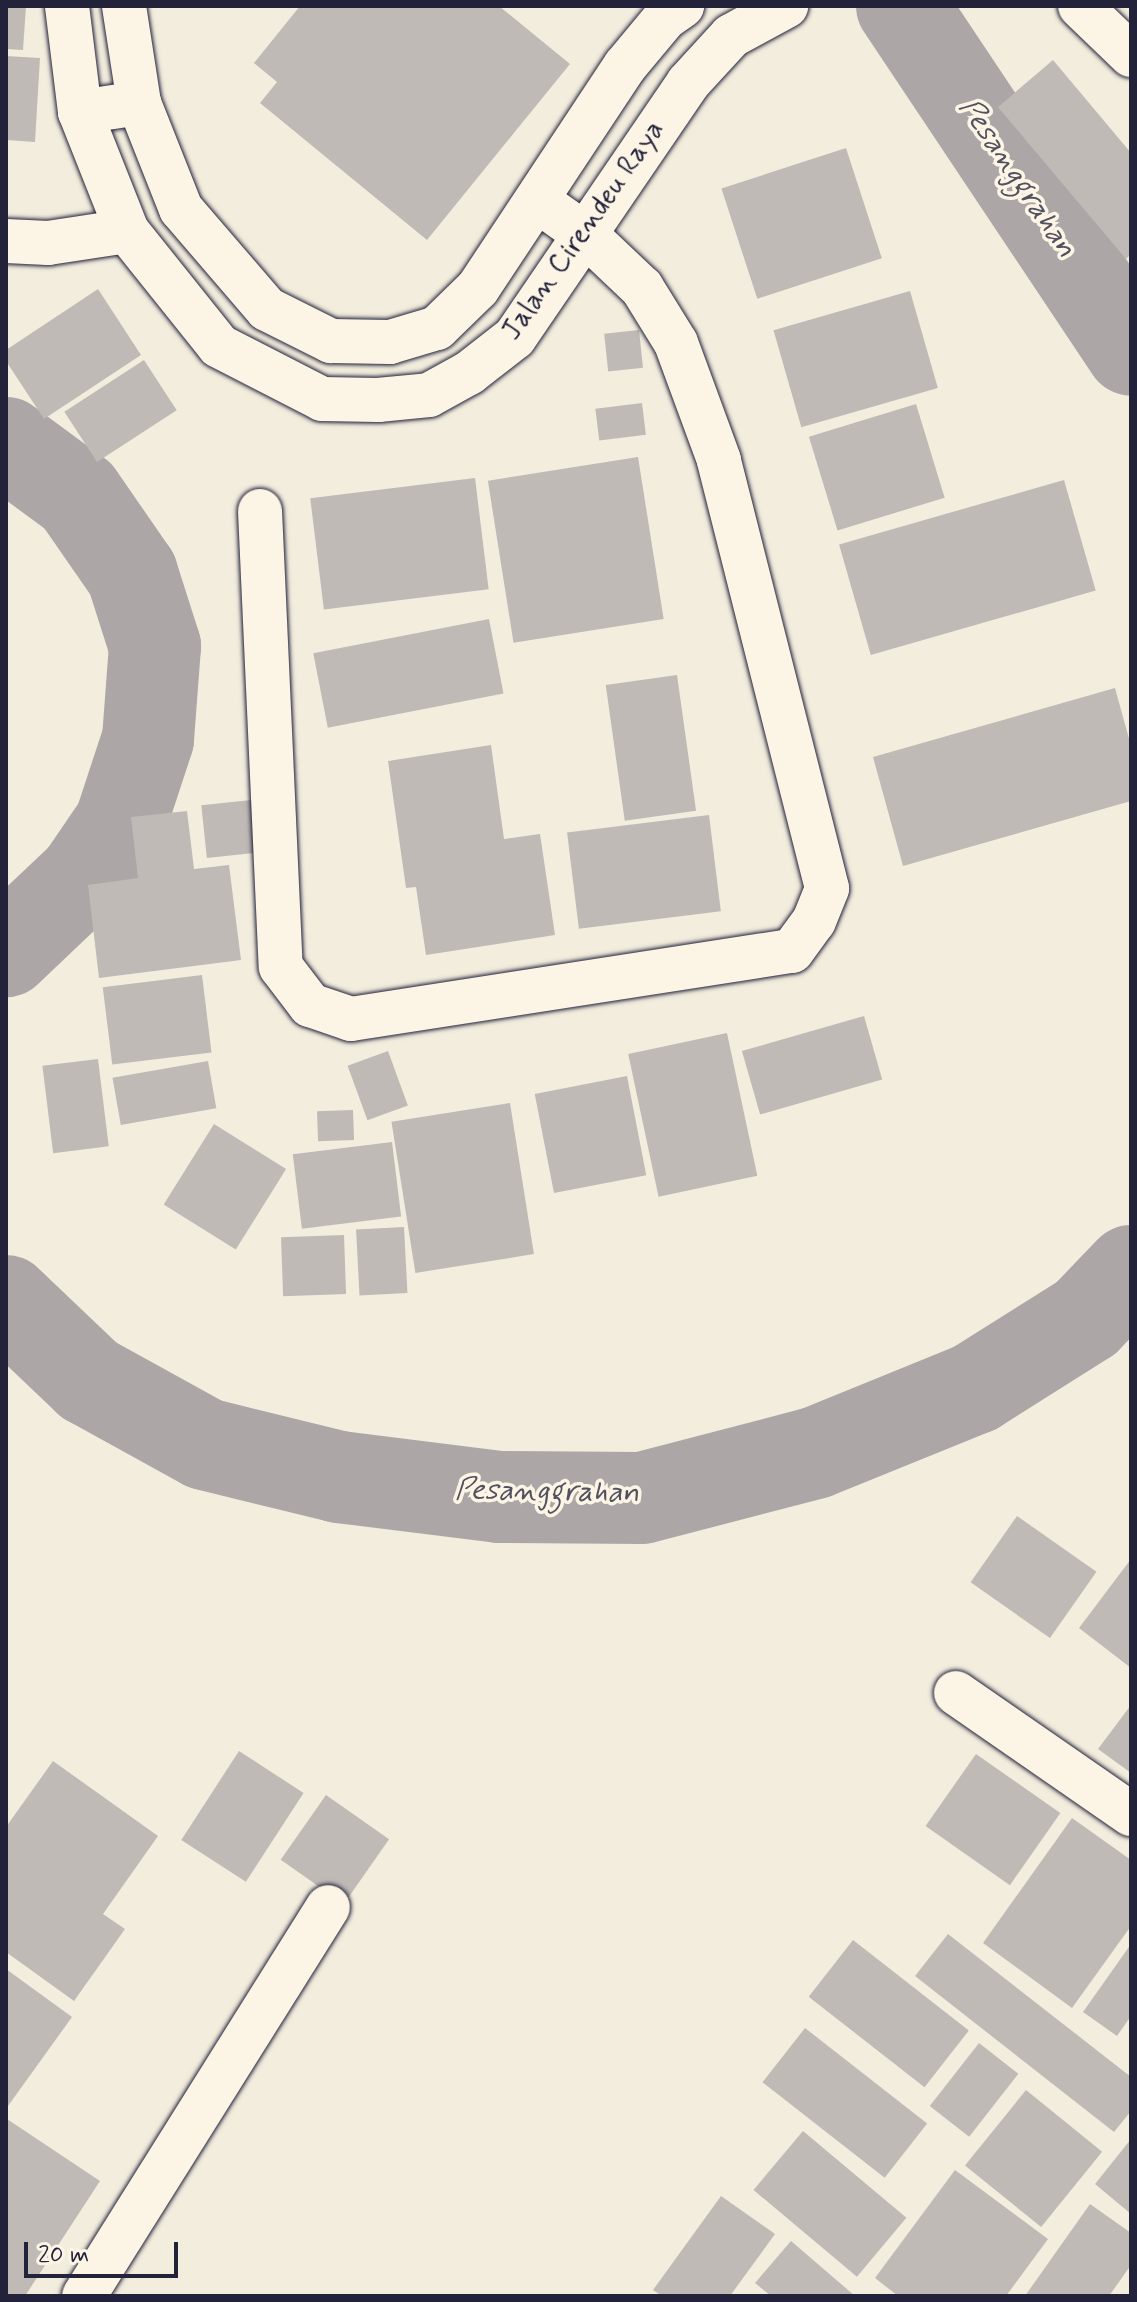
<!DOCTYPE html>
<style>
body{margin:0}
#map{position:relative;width:1137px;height:2302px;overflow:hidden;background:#f3edde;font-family:Mynerve,sans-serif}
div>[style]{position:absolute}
.river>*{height:92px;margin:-46px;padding:0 46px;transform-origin:46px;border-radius:46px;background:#aca7a6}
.building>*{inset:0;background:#bfbab6;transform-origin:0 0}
.roads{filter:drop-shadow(0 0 2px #22223b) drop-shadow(0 0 2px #22223b)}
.minor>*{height:44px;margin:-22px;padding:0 22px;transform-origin:22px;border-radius:22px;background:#fcf5e5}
.major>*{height:44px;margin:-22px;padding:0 22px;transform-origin:22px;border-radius:22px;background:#fcf5e5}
span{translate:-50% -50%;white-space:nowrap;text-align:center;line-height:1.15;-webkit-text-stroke:7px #fcf5e5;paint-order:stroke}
.street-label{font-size:28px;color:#22223b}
.water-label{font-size:30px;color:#525160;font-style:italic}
.frame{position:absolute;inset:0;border:8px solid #22223b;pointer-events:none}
.scale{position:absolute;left:24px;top:2242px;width:154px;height:36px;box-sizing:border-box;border:4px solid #22223b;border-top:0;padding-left:10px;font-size:24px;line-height:28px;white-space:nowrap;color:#22223b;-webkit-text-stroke:6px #fcf5e5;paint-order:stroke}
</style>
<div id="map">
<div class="river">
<div style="left:902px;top:6px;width:413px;rotate:56.3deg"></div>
<div style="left:6px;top:443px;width:89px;rotate:36.4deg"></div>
<div style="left:78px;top:496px;width:95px;rotate:55.3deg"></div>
<div style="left:132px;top:574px;width:76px;rotate:72.3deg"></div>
<div style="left:155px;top:646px;width:93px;rotate:94.3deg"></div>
<div style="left:148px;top:739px;width:89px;rotate:108.2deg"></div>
<div style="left:120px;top:824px;width:64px;rotate:124.2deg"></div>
<div style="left:84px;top:877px;width:108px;rotate:136.5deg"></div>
<div style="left:6px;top:1301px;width:115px;rotate:43.6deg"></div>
<div style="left:89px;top:1380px;width:132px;rotate:28.9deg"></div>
<div style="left:205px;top:1444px;width:138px;rotate:13.8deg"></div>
<div style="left:339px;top:1477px;width:161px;rotate:7.1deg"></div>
<div style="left:499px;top:1497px;width:143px;rotate:0.4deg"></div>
<div style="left:642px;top:1498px;width:179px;rotate:-14.6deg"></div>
<div style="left:815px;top:1453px;width:173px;rotate:-22.1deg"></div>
<div style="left:975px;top:1388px;width:131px;rotate:-32.2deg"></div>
<div style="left:1086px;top:1318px;width:65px;rotate:-46.2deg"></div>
</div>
<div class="building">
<div style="clip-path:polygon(6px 6px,26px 6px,23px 50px,6px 49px)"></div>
<div style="clip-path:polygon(300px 6px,499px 6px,570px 64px,427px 240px,260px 103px,277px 82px,254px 63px)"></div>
<div style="clip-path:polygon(6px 56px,40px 58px,35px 142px,6px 140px)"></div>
<div style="clip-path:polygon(1053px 60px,1131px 153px,1131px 254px,1126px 259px,998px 107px)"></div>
<div style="left:846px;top:148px;width:116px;height:131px;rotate:72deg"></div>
<div style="clip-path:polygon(98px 289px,141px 355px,44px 419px,6px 361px,6px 350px)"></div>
<div style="left:910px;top:291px;width:101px;height:142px;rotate:74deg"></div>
<div style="left:639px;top:330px;width:38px;height:35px;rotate:84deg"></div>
<div style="left:144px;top:360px;width:60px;height:95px;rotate:57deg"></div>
<div style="left:642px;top:403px;width:32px;height:47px;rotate:83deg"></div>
<div style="left:916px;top:404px;width:98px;height:112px;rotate:73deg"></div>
<div style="left:638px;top:457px;width:164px;height:152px;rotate:81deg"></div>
<div style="left:475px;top:478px;width:112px;height:166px;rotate:83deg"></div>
<div style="left:1064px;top:480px;width:115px;height:234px;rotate:74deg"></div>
<div style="left:489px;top:619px;width:76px;height:179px;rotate:79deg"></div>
<div style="left:677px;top:675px;width:137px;height:72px;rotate:82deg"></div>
<div style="clip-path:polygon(1115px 688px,1131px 746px,1131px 801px,903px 866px,873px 757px)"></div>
<div style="clip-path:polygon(491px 745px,504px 839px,540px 834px,555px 935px,426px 955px,416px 887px,406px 888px,388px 761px)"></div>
<div style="left:260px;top:799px;width:53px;height:59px;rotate:84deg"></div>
<div style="clip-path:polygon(187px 811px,194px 869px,229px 865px,241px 960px,99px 978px,88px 885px,138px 878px,131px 817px)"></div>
<div style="left:709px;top:815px;width:97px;height:143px;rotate:83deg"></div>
<div style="left:202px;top:975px;width:78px;height:100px;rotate:83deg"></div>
<div style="left:864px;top:1016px;width:66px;height:127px;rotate:74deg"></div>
<div style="left:727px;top:1033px;width:146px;height:101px;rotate:78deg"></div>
<div style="left:388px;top:1051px;width:58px;height:43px;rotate:70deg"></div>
<div style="left:98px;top:1059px;width:88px;height:56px;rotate:83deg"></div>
<div style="left:208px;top:1061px;width:48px;height:97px;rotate:80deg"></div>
<div style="left:627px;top:1076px;width:101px;height:94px;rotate:79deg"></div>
<div style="left:510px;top:1103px;width:153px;height:120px;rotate:81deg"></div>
<div style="left:353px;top:1110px;width:30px;height:36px;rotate:88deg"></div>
<div style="left:214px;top:1124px;width:85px;height:95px;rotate:32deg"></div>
<div style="left:392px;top:1142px;width:75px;height:100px;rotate:83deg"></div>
<div style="left:404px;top:1227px;width:66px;height:48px;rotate:87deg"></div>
<div style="left:344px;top:1235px;width:59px;height:63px;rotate:88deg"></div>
<div style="left:1017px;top:1516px;width:97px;height:81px;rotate:35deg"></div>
<div style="clip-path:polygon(1131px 1559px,1131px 1668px,1079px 1628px)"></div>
<div style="clip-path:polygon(1131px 1705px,1131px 1773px,1098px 1749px)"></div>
<div style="left:239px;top:1751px;width:77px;height:106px;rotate:33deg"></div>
<div style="left:976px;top:1754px;width:103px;height:88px;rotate:35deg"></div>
<div style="clip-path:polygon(53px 1761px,158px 1836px,103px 1914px,125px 1929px,74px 2001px,6px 1952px,6px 1827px)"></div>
<div style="left:326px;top:1795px;width:77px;height:79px;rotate:35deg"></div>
<div style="clip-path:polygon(1072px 1818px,1131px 1860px,1131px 1926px,1072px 2008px,983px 1943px)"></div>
<div style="clip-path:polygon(948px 1934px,1131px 2077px,1131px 2111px,1114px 2132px,915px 1976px)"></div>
<div style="left:853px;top:1940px;width:147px;height:72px;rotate:38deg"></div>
<div style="clip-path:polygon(1131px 1944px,1131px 2016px,1117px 2036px,1083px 2012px)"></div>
<div style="clip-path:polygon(6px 1969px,72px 2017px,8px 2106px,6px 2105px)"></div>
<div style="left:805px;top:2028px;width:155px;height:69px;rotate:38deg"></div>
<div style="left:979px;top:2043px;width:50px;height:80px;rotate:38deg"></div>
<div style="left:1026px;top:2090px;width:98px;height:97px;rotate:39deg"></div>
<div style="clip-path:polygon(7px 2119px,100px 2181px,25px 2296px,6px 2295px)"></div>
<div style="left:803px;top:2131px;width:135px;height:77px;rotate:40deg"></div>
<div style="clip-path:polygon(1131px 2139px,1131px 2214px,1095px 2184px)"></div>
<div style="clip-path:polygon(955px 2170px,1048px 2239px,1006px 2296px,898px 2296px,875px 2278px)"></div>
<div style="clip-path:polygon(721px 2196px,775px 2234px,730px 2296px,662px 2296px,653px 2290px)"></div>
<div style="clip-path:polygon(1090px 2204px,1131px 2233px,1131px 2265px,1109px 2296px,1025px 2296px)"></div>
<div style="clip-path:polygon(791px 2241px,855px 2296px,771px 2296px,755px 2283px)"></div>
</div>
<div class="roads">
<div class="minor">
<div style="left:80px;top:112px;width:60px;rotate:-8.7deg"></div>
<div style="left:6px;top:241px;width:42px;rotate:2.7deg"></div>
<div style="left:48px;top:243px;width:80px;rotate:-8.6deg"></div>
<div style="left:260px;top:511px;width:456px;rotate:87.4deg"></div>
<div style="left:281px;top:967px;width:48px;rotate:52.7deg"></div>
<div style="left:310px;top:1005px;width:43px;rotate:18.9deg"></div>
<div style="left:351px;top:1019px;width:446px;rotate:-8.8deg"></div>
<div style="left:792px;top:951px;width:37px;rotate:-54deg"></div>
<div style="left:814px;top:921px;width:35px;rotate:-68deg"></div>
<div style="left:827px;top:888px;width:441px;rotate:-104.2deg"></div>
<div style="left:719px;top:460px;width:125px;rotate:-110.2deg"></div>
<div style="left:676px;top:343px;width:65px;rotate:-121.7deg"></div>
<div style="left:642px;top:288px;width:77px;rotate:-136.6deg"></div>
<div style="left:586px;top:235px;width:59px;rotate:-144.7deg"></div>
<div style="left:956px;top:1693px;width:213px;rotate:34.7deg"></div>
<div style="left:84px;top:2296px;width:459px;rotate:-57.9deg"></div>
</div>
<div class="major">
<div style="left:67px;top:6px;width:107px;rotate:83deg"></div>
<div style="left:80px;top:112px;width:128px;rotate:68.4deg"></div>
<div style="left:127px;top:231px;width:147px;rotate:51.3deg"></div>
<div style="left:219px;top:346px;width:116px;rotate:27.2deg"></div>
<div style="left:322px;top:399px;width:56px;rotate:1deg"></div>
<div style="left:378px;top:400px;width:51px;rotate:-5.6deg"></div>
<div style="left:429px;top:395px;width:46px;rotate:-28.8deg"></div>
<div style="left:469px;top:373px;width:58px;rotate:-38deg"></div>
<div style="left:515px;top:337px;width:307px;rotate:-55.7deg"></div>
<div style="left:688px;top:83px;width:64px;rotate:-47.5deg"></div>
<div style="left:731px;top:36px;width:63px;rotate:-28.6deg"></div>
<div style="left:124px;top:6px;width:98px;rotate:81.2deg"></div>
<div style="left:139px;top:103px;width:114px;rotate:68.4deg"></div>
<div style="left:181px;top:209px;width:132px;rotate:49.3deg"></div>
<div style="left:267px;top:309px;width:72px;rotate:26.6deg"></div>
<div style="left:331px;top:341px;width:59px;rotate:1deg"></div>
<div style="left:390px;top:342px;width:49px;rotate:-16.6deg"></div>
<div style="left:437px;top:328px;width:57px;rotate:-44.3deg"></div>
<div style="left:478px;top:288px;width:266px;rotate:-56.5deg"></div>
<div style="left:625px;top:66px;width:62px;rotate:-50.2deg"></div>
<div style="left:665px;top:18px;width:21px;rotate:-35deg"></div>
<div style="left:1080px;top:6px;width:71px;rotate:43.9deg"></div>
</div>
</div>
<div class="street-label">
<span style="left:584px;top:231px;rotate:-55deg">Jalan Cirendeu Raya</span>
</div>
<div class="water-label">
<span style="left:1017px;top:178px;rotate:56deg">Pesanggrahan</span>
<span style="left:547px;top:1492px;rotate:1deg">Pesanggrahan</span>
</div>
<div class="frame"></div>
<div class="scale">20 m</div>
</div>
